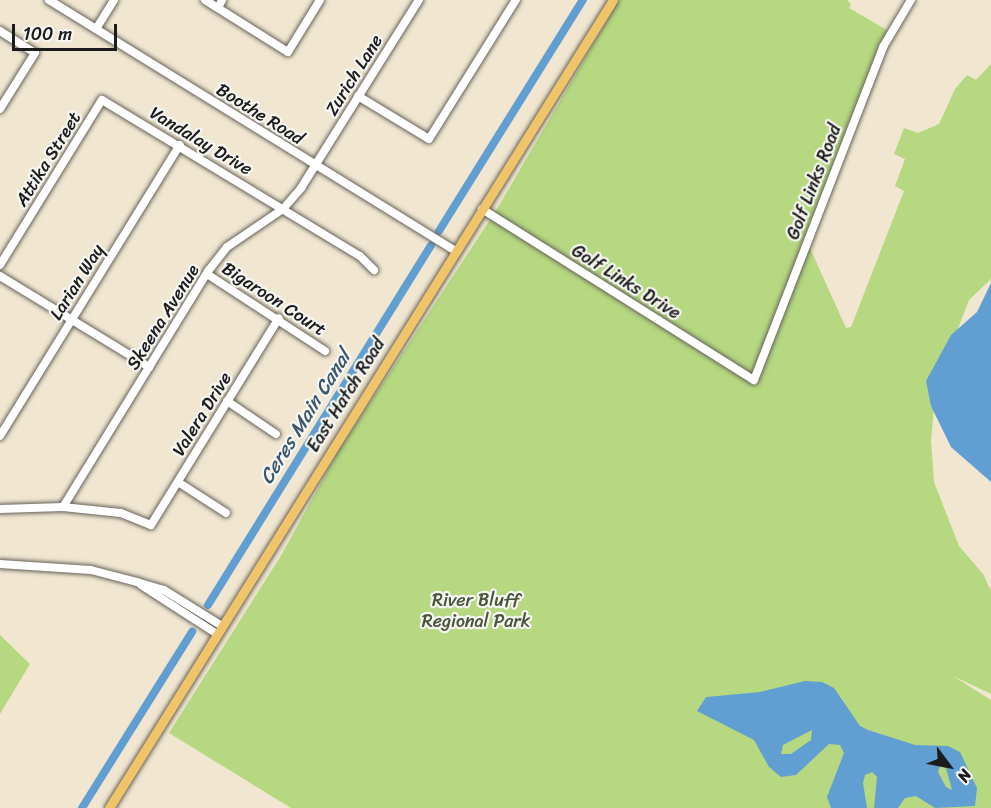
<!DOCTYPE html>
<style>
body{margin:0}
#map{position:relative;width:991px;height:808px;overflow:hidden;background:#f1e7d1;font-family:Sriracha,sans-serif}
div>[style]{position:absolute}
.green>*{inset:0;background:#b5d880}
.water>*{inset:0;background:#619fd3}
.canal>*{height:8px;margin:-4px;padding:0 4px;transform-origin:4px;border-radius:4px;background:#619fd3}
.roads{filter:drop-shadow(0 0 2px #67635b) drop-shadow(0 0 2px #67635b)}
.minor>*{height:8px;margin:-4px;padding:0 4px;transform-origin:4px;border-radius:4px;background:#fff}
.major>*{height:9px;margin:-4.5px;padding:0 4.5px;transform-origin:4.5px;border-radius:4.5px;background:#f0c469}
span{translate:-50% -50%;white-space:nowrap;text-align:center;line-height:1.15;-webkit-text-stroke:4.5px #f6f6f2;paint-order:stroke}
.street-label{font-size:18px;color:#1c1c1c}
.park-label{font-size:18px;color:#4a543a}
.water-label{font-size:20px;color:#3b576e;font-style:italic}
.north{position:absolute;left:919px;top:736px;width:60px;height:60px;-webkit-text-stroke:4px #f6f6f2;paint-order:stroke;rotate:122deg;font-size:16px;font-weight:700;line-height:24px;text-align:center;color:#1c1c1c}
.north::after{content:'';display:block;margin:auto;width:21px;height:27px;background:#1c1c1c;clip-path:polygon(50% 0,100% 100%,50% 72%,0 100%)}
.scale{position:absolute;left:12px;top:24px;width:105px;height:27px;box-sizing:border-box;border:3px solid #1c1c1c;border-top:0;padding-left:8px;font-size:18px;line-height:21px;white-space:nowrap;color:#1c1c1c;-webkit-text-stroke:4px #f6f6f2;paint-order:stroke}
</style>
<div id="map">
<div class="green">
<div style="clip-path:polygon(619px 0,847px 0,851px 4px,849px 8px,887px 30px,805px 237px,846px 328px,851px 327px,904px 191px,895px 186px,905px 159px,894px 154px,904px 128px,918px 133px,939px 124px,955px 89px,967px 75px,976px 80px,991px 64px,991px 279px,969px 300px,936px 386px,931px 441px,934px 482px,959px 546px,983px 574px,991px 591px,991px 694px,953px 676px,991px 700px,991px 808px,291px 808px,169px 733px,282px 554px,339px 450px,497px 209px)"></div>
<div style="clip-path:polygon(0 635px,30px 664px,0 714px)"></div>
</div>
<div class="water">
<div style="clip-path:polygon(991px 283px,991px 482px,951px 447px,931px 406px,926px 381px,951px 335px,977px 312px)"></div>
<div style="clip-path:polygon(evenodd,805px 681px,822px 682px,834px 688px,860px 726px,868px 730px,915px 745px,948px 746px,960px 752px,977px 788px,975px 806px,935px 808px,916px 796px,905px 798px,898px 808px,874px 808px,877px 777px,872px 772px,865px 775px,863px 783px,867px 808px,831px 808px,827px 797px,844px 753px,840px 745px,829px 744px,796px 775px,781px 777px,769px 767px,754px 740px,697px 711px,706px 697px,760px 692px,805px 681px,812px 730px,811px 740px,791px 754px,781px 754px,783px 745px,812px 730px,805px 681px,940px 766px,946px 768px,952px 790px,946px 787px,938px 772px,940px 766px)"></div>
</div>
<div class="canal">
<div style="left:439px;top:231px;width:272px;rotate:-58.1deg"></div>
<div style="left:208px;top:605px;width:423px;rotate:-58.2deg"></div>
<div style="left:82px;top:808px;width:208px;rotate:-58deg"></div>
</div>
<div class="roads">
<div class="minor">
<div style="left:49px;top:0;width:478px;rotate:31.7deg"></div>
<div style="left:205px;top:0;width:98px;rotate:32.1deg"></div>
<div style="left:288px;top:52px;width:61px;rotate:-58.4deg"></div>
<div style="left:218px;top:8px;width:9px;rotate:-63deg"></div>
<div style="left:96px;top:29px;width:34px;rotate:-58deg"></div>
<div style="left:0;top:31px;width:41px;rotate:32.2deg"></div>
<div style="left:35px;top:53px;width:66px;rotate:122deg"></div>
<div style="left:358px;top:96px;width:83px;rotate:31.2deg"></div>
<div style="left:429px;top:139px;width:164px;rotate:-58deg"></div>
<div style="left:482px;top:209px;width:321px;rotate:32.2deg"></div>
<div style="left:754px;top:380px;width:357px;rotate:-68.8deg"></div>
<div style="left:883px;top:47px;width:55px;rotate:-59.2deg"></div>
<div style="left:0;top:265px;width:194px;rotate:-58.3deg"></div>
<div style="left:102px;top:100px;width:301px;rotate:31.2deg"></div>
<div style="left:360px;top:256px;width:20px;rotate:45deg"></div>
<div style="left:207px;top:274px;width:141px;rotate:33.1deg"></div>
<div style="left:0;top:276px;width:175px;rotate:31.4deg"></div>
<div style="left:227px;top:401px;width:59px;rotate:34deg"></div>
<div style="left:0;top:436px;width:342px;rotate:-58.3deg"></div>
<div style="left:178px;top:482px;width:57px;rotate:32.9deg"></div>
<div style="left:63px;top:507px;width:278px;rotate:-58.4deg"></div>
<div style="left:209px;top:270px;width:29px;rotate:-52deg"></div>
<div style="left:227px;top:247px;width:68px;rotate:-34.2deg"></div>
<div style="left:283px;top:209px;width:28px;rotate:-49deg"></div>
<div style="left:301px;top:188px;width:222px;rotate:-57.9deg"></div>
<div style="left:0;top:509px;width:63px;rotate:-1.8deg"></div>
<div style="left:63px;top:507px;width:58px;rotate:5.9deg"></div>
<div style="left:121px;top:513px;width:32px;rotate:22deg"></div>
<div style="left:151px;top:525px;width:243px;rotate:-58.3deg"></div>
<div style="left:0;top:564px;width:91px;rotate:3.8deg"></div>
<div style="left:91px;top:570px;width:48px;rotate:14.6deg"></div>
<div style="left:137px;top:582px;width:28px;rotate:17deg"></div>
<div style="left:164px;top:590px;width:68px;rotate:31.8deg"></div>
<div style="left:141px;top:585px;width:90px;rotate:32.8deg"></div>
</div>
<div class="major">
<div style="left:109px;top:808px;width:952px;rotate:-58.05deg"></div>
</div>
</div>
<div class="street-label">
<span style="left:354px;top:75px;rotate:-58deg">Zurich Lane</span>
<span style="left:260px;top:114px;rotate:32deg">Boothe Road</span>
<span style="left:201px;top:141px;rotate:31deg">Vandalay Drive</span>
<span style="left:48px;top:159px;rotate:-58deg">Attika Street</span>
<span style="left:814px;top:182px;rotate:-69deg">Golf Links Road</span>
<span style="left:77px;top:282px;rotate:-58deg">Larian Way</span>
<span style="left:626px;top:282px;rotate:32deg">Golf Links Drive</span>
<span style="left:274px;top:299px;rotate:33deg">Bigaroon Court</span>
<span style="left:163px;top:317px;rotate:-58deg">Skeena Avenue</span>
<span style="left:346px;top:395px;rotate:-58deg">East Hatch Road</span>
<span style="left:202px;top:414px;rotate:-58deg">Valera Drive</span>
</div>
<div class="park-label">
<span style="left:476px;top:611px">River Bluff<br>Regional Park</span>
</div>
<div class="water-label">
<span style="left:305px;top:417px;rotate:-58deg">Ceres Main Canal</span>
</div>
<div class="north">N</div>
<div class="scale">100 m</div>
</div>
